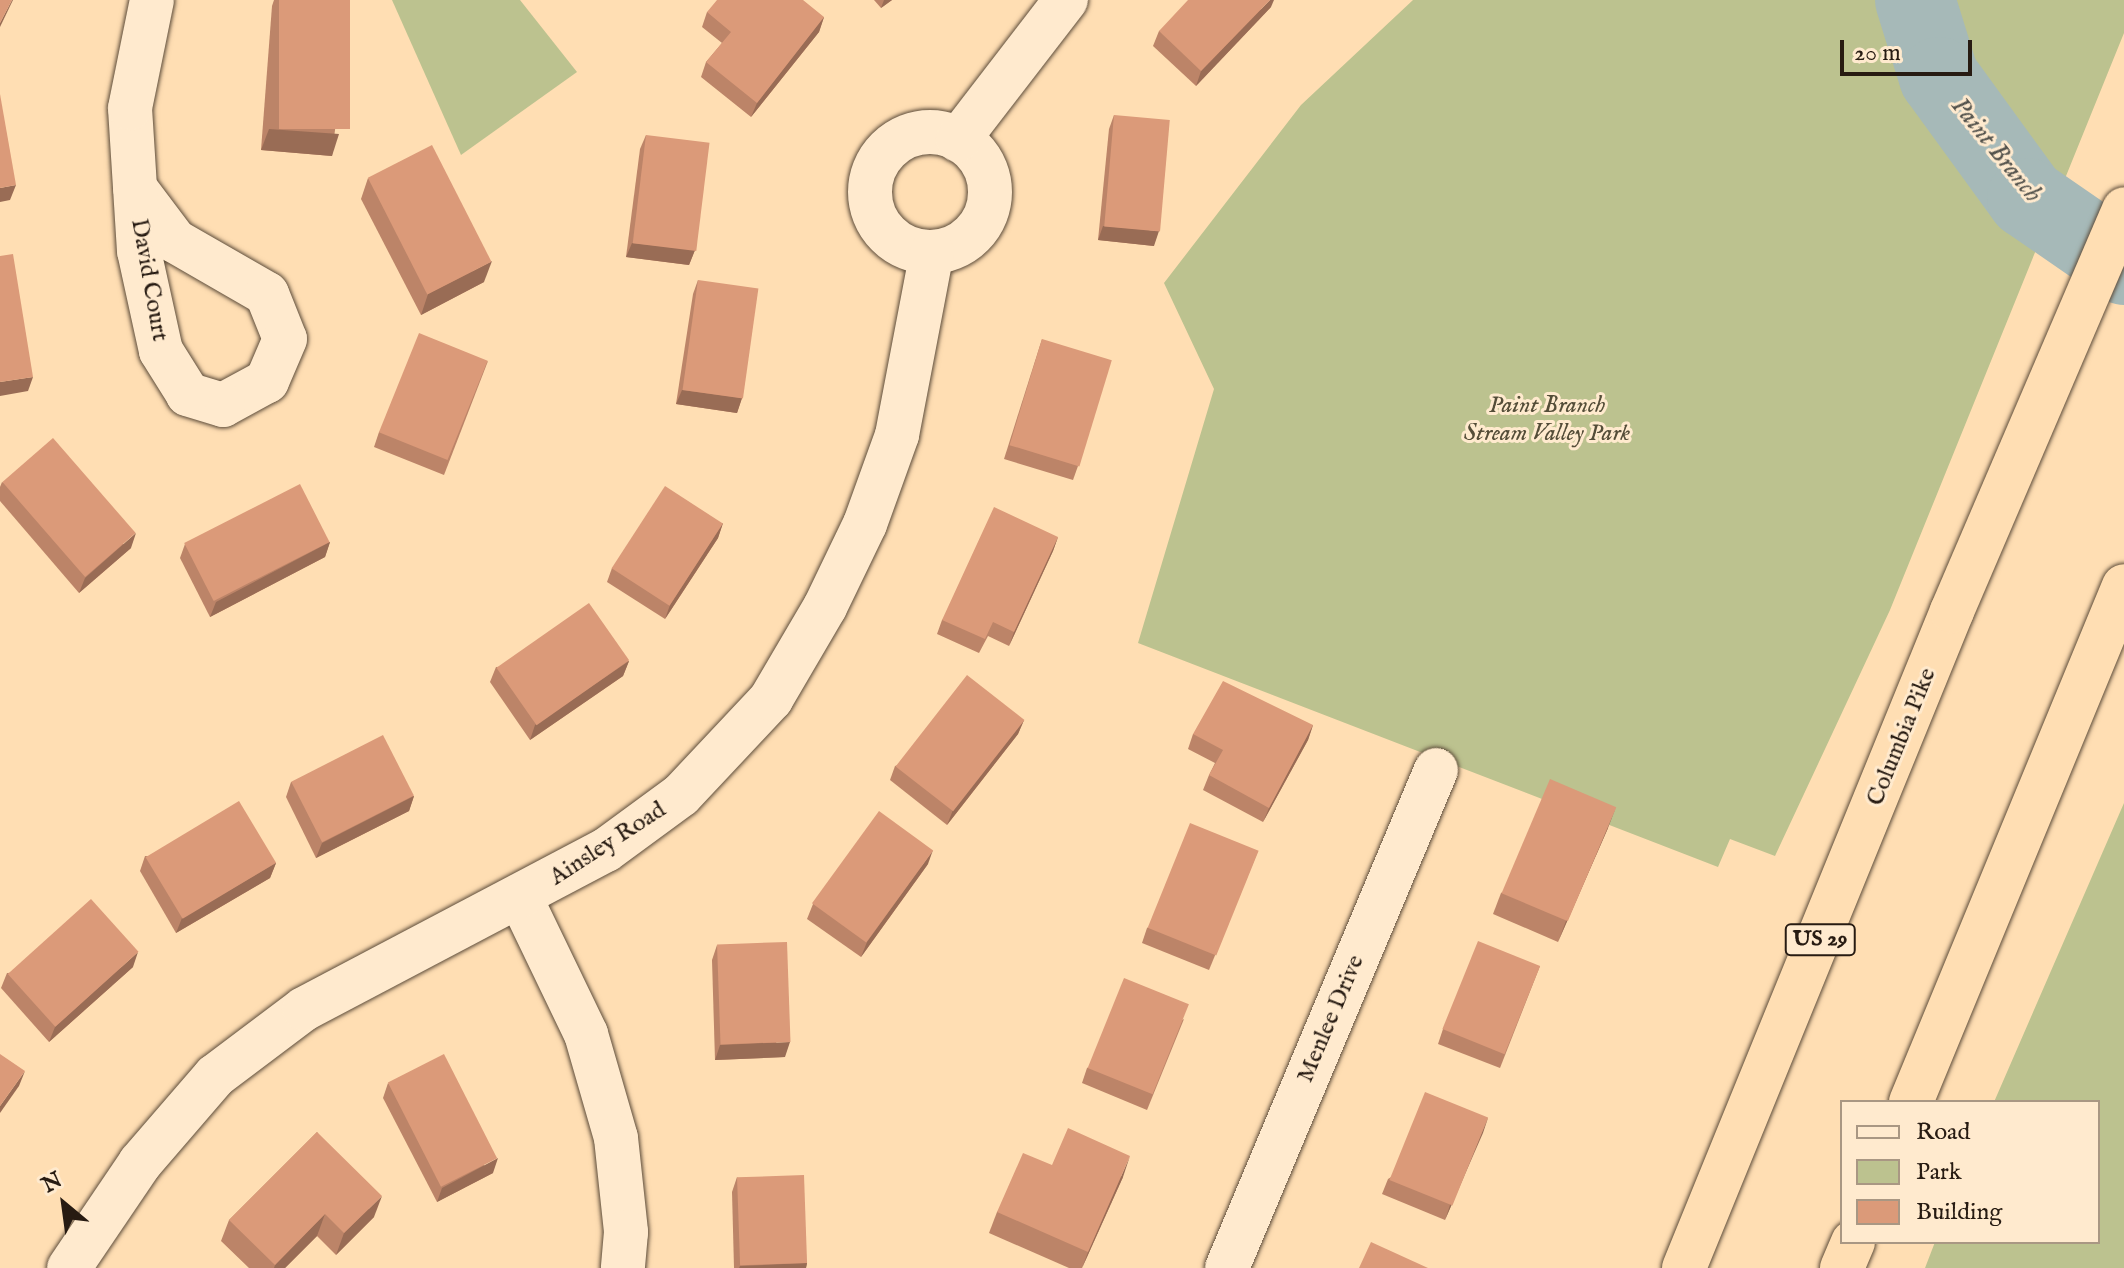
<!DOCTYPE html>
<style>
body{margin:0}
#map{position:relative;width:2124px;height:1268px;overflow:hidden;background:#ffdeb3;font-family:"IM FELL English",serif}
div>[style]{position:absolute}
.green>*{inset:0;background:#bcc28f}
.river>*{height:80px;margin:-40px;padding:0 40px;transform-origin:40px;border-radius:40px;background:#a6b9b8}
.roads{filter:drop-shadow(0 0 2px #5d4c3a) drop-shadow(0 0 2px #5d4c3a)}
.minor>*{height:44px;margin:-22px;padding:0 22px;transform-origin:22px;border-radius:22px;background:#ffeace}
.minor>.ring{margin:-22px;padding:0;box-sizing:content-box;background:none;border:44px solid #ffeace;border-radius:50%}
.highway>*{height:44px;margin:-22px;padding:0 22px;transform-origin:22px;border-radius:22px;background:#ffdeb3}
.wall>*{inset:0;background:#bc8468}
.shaded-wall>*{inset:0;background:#996c55}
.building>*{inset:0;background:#db9a79;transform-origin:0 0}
span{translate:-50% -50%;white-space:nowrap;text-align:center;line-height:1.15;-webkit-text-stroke:6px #ffeace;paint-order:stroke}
.shield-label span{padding:2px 6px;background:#ffeace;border:2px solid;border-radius:6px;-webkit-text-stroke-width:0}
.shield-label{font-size:22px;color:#271b12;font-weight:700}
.street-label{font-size:24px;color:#271b12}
.park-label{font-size:24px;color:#544d38;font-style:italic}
.water-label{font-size:26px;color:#53524c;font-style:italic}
.legend{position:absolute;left:1840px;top:1100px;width:260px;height:144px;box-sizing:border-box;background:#ffeace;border:2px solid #a99783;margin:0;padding:10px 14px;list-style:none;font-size:24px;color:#271b12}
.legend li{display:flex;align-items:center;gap:16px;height:40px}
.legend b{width:40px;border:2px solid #a99783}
.north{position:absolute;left:24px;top:1164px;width:80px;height:80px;-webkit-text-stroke:6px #ffeace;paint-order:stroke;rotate:331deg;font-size:22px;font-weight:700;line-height:32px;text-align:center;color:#271b12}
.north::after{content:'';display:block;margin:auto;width:28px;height:36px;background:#271b12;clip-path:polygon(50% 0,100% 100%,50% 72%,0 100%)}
.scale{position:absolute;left:1840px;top:40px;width:132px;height:36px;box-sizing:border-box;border:4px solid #271b12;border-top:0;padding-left:10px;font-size:24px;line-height:28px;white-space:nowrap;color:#271b12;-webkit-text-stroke:6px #ffeace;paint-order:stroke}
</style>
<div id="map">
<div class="green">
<div style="clip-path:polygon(392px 0,520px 0,577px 72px,461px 155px)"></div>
<div style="clip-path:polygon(1413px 0,2124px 0,2124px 33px,1890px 610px,1775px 856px,1730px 839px,1718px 867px,1138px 643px,1214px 389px,1164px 283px,1301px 105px)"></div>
<div style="clip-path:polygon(2124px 803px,2124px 1268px,1925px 1268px,1935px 1242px,2098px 1242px,2098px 1102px,1994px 1102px)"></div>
</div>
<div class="river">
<div style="left:1915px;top:0;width:81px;rotate:72.7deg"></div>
<div style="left:1939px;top:77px;width:150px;rotate:54deg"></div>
<div style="left:2027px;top:198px;width:118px;rotate:34.6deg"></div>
</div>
<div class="roads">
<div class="minor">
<div class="ring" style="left:870px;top:132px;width:76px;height:76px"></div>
<div style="left:958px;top:140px;width:177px;rotate:-52.4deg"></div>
<div style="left:135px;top:188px;width:66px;rotate:53deg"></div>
<div style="left:175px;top:241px;width:106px;rotate:29.9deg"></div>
<div style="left:267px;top:294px;width:48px;rotate:68.2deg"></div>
<div style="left:285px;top:339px;width:46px;rotate:113.2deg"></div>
<div style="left:267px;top:381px;width:50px;rotate:151.4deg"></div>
<div style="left:223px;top:405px;width:37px;rotate:-163deg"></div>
<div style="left:188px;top:394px;width:51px;rotate:-122.1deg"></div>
<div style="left:161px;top:351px;width:102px;rotate:-102.4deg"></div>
<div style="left:139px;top:251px;width:143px;rotate:-93.6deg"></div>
<div style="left:130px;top:108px;width:110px;rotate:-78.5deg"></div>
<div style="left:521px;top:899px;width:150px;rotate:64.3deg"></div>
<div style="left:586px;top:1034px;width:108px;rotate:73.9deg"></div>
<div style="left:616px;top:1138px;width:95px;rotate:83.9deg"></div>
<div style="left:626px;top:1232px;width:36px;rotate:95deg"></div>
<div style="left:69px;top:1268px;width:127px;rotate:-55.9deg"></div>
<div style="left:140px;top:1163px;width:115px;rotate:-49.2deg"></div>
<div style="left:215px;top:1076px;width:111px;rotate:-37deg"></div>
<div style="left:304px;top:1009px;width:341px;rotate:-27.8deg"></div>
<div style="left:606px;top:850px;width:93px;rotate:-36.3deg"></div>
<div style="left:681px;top:795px;width:132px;rotate:-46.8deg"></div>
<div style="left:771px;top:699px;width:107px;rotate:-59.6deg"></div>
<div style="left:825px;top:607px;width:92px;rotate:-64.3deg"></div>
<div style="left:865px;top:524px;width:95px;rotate:-70.2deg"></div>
<div style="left:897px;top:435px;width:186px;rotate:-79.2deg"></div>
<div style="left:1227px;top:1268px;width:540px;rotate:-67.23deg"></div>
</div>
<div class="highway">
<div style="left:1911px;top:1102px;width:558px;rotate:-67.57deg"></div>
<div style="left:1684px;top:1268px;width:710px;rotate:-67.81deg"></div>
<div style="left:1952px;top:611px;width:437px;rotate:-66.8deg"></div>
<div style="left:1842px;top:1268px;width:28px;rotate:-67deg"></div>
</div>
</div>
<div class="wall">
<div style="clip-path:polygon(274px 0,350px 0,332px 156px,261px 150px,272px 6px)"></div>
<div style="clip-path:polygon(874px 0,892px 0,881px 8px)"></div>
<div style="clip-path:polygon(1271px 7px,1196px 86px,1153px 46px,1159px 31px)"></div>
<div style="clip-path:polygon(707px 12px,824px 17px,819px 32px,751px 117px,701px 77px,706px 62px,722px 43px,702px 27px)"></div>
<div style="clip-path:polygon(1114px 115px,1154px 246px,1098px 240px,1109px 129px)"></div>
<div style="clip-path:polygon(646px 135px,695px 250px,689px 265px,626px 257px,640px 149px)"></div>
<div style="clip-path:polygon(368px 178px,484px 282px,421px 315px,361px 199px)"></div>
<div style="clip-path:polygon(698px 280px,742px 398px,737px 413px,676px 404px,693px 294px)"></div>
<div style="clip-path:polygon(1042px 339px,1078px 466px,1073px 480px,1004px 459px)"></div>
<div style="clip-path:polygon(488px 361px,444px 475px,374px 447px,379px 432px)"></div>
<div style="clip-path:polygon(2px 482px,131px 548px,79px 593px,0 501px,0 487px)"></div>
<div style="clip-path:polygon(723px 523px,718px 538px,665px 619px,607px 582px,612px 568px)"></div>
<div style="clip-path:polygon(1058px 537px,1053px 551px,1009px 646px,988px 636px,979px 653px,937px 634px,942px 620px)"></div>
<div style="clip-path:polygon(330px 542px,325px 557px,210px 617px,180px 558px,185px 544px)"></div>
<div style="clip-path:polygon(629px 661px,623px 676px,530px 740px,490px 682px,496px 667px)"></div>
<div style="clip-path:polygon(1024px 720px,1018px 734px,947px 825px,890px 780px,895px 766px)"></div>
<div style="clip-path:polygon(1313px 725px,1308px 740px,1263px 822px,1203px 790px,1209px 775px,1215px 763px,1188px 749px,1193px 734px)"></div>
<div style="clip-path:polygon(291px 782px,414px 796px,409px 811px,316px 858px,286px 797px)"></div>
<div style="clip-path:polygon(1608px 828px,1558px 942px,1493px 914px,1501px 893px)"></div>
<div style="clip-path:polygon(1258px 851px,1209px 970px,1142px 943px,1147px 928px)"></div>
<div style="clip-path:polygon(145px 856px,276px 863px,270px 878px,176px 933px,140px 871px)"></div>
<div style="clip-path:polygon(928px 864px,861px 957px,807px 919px,813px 904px)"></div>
<div style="clip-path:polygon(717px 945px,785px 1057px,715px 1060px,712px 960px)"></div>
<div style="clip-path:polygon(1540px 966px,1500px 1068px,1438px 1044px,1443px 1029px)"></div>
<div style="clip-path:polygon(133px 967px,49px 1042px,1px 988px,7px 973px)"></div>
<div style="clip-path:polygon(1184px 1019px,1147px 1110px,1082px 1083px,1087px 1068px)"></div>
<div style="clip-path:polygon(388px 1083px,493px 1173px,437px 1202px,383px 1098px)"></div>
<div style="clip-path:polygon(1488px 1118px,1445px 1220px,1382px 1194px,1388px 1179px)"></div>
<div style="clip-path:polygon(317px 1132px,374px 1217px,336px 1255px,317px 1236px,285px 1268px,249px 1268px,221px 1241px,229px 1220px)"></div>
<div style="clip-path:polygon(1052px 1165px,1123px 1177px,1082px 1268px,1069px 1268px,989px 1233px,997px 1212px)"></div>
<div style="clip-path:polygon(737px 1177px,807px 1263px,806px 1268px,734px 1268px,732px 1192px)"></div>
</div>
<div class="shaded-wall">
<div style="clip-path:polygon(12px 0,13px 0,0 27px,0 23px)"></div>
<div style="clip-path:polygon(884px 0,892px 0,881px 8px)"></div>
<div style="clip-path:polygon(1270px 0,1274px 0,1271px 7px,1196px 86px,1201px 71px)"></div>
<div style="clip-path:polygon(824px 17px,819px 32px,751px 117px,757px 103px)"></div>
<div style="clip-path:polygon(269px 129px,339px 134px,332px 156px,261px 150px)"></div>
<div style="clip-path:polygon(16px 185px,10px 200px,0 202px,0 188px)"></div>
<div style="clip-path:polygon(1103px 226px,1159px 231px,1154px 246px,1098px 240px)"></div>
<div style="clip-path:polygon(632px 243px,695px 250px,689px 265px,626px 257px)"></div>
<div style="clip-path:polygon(492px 261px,484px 282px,421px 315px,428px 294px)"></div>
<div style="clip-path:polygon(33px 377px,28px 391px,0 396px,0 382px)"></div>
<div style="clip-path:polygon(682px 390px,742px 398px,737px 413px,676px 404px)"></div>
<div style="clip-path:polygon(723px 523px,718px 538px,665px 619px,670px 605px)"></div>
<div style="clip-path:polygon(136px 533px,131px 548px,79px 593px,85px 578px)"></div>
<div style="clip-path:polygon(1058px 537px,1053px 551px,1009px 646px,1014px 632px)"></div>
<div style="clip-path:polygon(330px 542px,325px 557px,210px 617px,216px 602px)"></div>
<div style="clip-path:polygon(629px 661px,623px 676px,530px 740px,535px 725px)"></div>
<div style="clip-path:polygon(1024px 720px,1018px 734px,947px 825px,953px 810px)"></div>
<div style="clip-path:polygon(1313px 725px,1308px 740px,1263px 822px,1269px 808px)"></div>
<div style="clip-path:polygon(414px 796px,409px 811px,316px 858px,322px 843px)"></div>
<div style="clip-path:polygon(1616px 807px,1608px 828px,1558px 942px,1566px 921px)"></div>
<div style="clip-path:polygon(933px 850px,928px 864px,861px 957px,867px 942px)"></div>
<div style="clip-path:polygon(276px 863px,270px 878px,176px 933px,182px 918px)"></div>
<div style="clip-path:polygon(138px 952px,133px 967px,49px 1042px,55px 1027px)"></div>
<div style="clip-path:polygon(790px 1042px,785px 1057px,715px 1060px,720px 1045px)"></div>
<div style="clip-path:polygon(25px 1071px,19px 1086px,0 1113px,0 1106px)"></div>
<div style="clip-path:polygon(1488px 1118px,1483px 1133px,1445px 1220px,1450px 1205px)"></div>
<div style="clip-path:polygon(1130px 1156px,1123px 1177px,1082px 1268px,1088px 1252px)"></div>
<div style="clip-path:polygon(498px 1158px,493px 1173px,437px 1202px,442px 1188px)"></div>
<div style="clip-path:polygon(382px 1196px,374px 1217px,336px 1255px,344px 1233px)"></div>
<div style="clip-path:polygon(325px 1214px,317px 1236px,285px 1268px,274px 1268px,275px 1265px)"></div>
<div style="clip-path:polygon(807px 1263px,806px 1268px,739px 1268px,740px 1266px)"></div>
</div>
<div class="building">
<div style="clip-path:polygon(0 0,12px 0,0 23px)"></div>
<div style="left:279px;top:0;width:71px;height:129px"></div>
<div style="clip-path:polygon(717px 0,803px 0,824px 17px,757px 103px,706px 62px,731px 32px,707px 12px)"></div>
<div style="clip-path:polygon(1188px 0,1270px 0,1201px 71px,1159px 31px)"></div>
<div style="clip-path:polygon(0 94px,16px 185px,0 188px)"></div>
<div style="left:1114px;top:115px;width:56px;height:112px;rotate:5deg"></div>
<div style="left:646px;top:135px;width:64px;height:109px;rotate:7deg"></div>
<div style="left:432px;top:145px;width:131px;height:72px;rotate:63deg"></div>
<div style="clip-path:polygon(13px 254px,33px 377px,0 382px,0 256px)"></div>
<div style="left:698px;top:280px;width:61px;height:111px;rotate:8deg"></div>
<div style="left:419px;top:333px;width:74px;height:107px;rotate:22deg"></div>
<div style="left:1042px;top:339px;width:73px;height:111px;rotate:17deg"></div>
<div style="left:53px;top:438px;width:126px;height:67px;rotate:49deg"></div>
<div style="left:300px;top:484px;width:65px;height:130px;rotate:63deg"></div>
<div style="left:665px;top:486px;width:69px;height:98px;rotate:33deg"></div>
<div style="clip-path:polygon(994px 507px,1058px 537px,1014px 632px,993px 622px,985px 639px,942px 620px)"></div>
<div style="left:589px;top:603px;width:70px;height:113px;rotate:55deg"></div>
<div style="left:967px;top:675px;width:73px;height:116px;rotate:38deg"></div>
<div style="clip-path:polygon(1223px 681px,1313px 725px,1269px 808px,1209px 775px,1223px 750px,1193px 734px)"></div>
<div style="left:383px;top:735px;width:68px;height:103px;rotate:63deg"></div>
<div style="left:1550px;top:779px;width:72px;height:124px;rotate:23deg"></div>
<div style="left:239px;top:801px;width:72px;height:109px;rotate:59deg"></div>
<div style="left:879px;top:811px;width:67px;height:114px;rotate:36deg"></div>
<div style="left:1190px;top:823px;width:74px;height:113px;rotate:22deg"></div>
<div style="left:91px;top:899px;width:71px;height:112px;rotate:48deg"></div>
<div style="left:1478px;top:941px;width:67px;height:95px;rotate:22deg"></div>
<div style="left:787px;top:942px;width:100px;height:70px;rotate:88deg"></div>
<div style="left:1124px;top:978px;width:70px;height:97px;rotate:22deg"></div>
<div style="clip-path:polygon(0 1054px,25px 1071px,0 1106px)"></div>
<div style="left:444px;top:1054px;width:117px;height:63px;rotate:63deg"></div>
<div style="left:1425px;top:1092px;width:68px;height:95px;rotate:22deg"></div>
<div style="clip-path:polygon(1068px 1128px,1130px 1156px,1088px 1252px,997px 1212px,1023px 1153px,1052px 1165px)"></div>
<div style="clip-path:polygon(317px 1132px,382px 1196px,344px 1233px,325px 1214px,275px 1265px,229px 1220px)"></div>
<div style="left:804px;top:1175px;width:88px;height:67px;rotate:88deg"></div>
<div style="clip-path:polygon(1371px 1242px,1428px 1268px,1359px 1268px)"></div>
</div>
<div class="shield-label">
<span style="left:1820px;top:940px">US 29</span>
</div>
<div class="street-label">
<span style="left:149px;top:280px;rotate:80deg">David Court</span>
<span style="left:1902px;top:737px;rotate:-68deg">Columbia Pike</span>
<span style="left:608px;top:844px;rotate:-33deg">Ainsley Road</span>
<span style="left:1331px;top:1019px;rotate:-67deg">Menlee Drive</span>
</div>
<div class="park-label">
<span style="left:1547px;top:420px">Paint Branch<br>Stream Valley Park</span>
</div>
<div class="water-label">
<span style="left:1996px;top:150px;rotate:51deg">Paint Branch</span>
</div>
<ul class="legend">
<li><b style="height:10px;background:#ffeace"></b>Road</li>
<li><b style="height:22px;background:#bcc28f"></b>Park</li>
<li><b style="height:22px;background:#db9a79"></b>Building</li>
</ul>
<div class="north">N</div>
<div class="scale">20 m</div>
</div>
